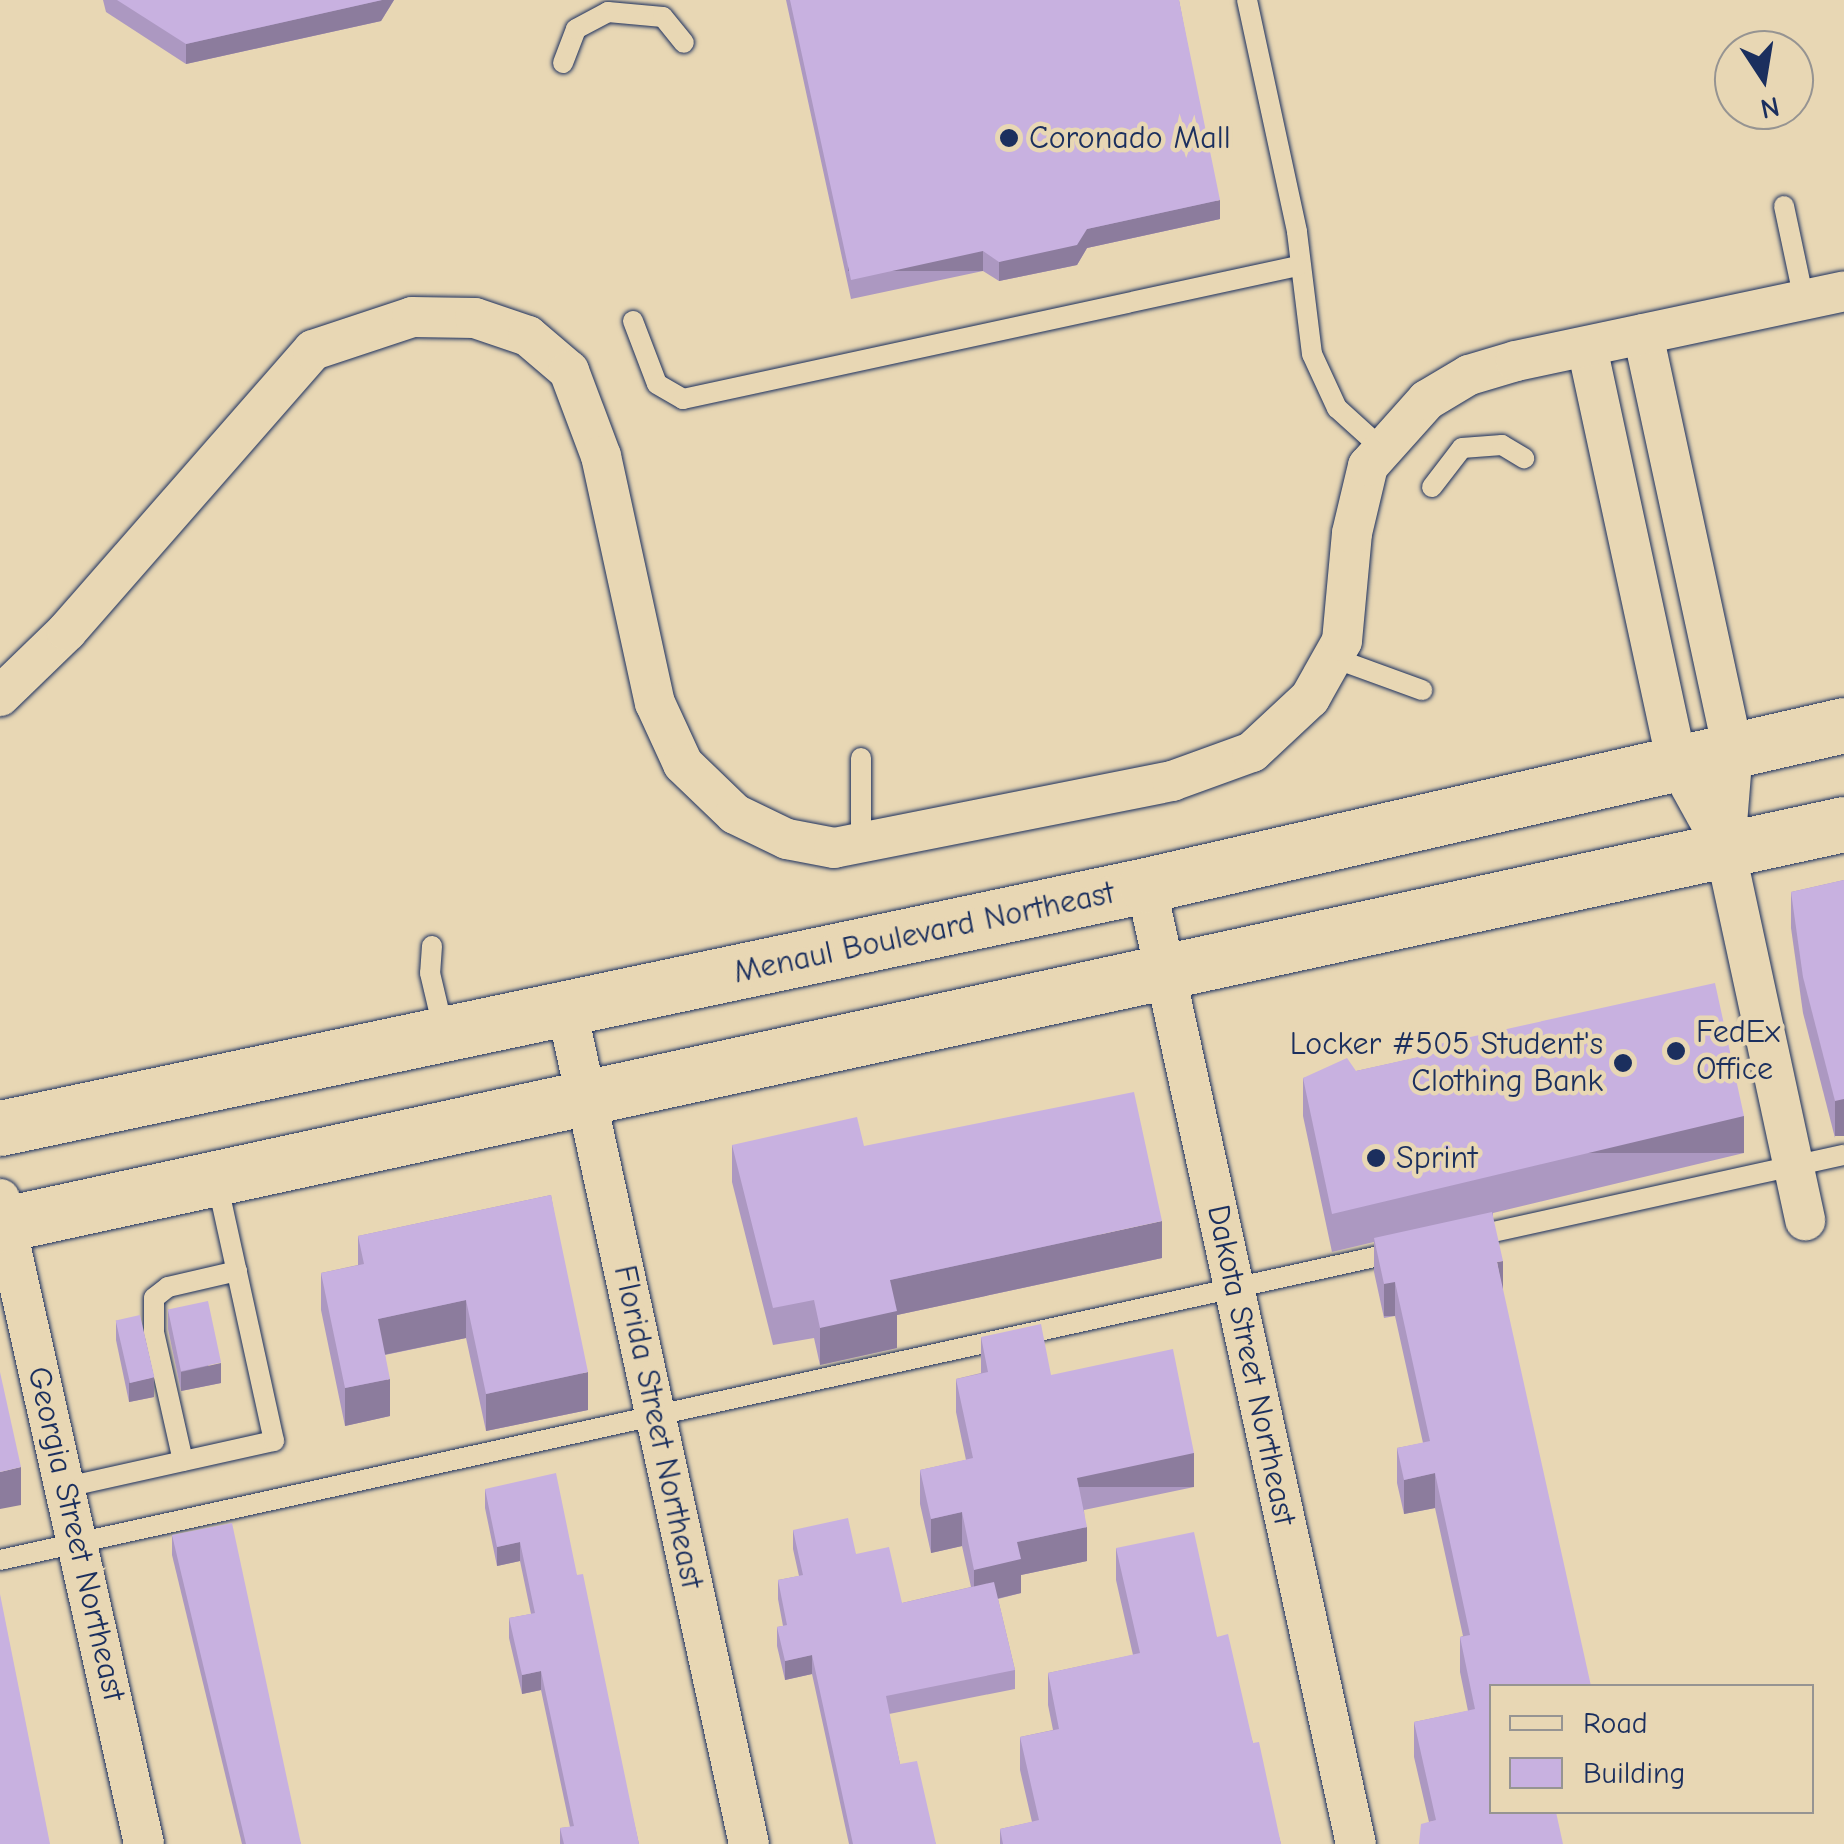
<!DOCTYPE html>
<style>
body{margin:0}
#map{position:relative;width:1844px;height:1844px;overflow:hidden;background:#e8d7b4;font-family:"Comic Neue",sans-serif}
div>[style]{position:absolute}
.roads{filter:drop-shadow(0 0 2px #1b2f5e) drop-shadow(0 0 2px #1b2f5e)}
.service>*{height:20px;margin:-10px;padding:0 10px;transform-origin:10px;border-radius:10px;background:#e8d7b4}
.minor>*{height:40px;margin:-20px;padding:0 20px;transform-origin:20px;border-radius:20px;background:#e8d7b4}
.secondary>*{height:55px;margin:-27.5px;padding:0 27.5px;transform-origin:27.5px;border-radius:27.5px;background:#e8d7b4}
.wall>*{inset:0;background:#ac98c1}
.shaded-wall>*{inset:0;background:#8c7c9d;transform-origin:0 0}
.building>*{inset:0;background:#c8b1e0;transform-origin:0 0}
.dots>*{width:28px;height:28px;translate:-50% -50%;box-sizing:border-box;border:5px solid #e8d7b4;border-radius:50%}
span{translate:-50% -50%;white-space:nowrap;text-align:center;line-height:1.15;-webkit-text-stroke:9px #e8d7b4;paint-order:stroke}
.poi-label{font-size:32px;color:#1b2f5e}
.left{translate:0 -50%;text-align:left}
.right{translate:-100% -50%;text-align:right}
.street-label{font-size:32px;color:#1b2f5e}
.legend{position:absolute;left:1489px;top:1684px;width:325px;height:130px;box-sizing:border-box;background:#e8d7b4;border:2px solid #969492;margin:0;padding:12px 18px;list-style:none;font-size:30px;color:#1b2f5e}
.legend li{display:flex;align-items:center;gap:20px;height:50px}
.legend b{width:50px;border:2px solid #969492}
.north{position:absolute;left:1714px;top:30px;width:100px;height:100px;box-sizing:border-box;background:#e8d7b4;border:2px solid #969492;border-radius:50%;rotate:168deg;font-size:28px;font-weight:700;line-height:40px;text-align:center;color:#1b2f5e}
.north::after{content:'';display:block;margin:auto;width:35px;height:45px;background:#1b2f5e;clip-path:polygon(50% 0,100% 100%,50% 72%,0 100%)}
</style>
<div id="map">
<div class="roads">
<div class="service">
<div style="left:1247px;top:0;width:237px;rotate:77.8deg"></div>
<div style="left:1297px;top:232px;width:123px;rotate:83deg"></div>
<div style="left:1312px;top:354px;width:60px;rotate:65.2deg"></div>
<div style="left:1337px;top:408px;width:58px;rotate:42.2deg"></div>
<div style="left:563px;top:63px;width:36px;rotate:-69deg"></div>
<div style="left:576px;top:29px;width:36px;rotate:-28deg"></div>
<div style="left:608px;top:12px;width:55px;rotate:5.2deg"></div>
<div style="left:663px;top:17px;width:33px;rotate:51deg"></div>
<div style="left:1784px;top:206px;width:96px;rotate:78deg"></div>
<div style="left:633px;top:321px;width:67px;rotate:69.1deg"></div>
<div style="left:657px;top:384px;width:30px;rotate:30deg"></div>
<div style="left:683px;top:399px;width:629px;rotate:-12.2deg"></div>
<div style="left:1432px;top:487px;width:49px;rotate:-52.4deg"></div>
<div style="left:1462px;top:448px;width:40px;rotate:-4.3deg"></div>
<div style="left:1502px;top:445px;width:26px;rotate:31deg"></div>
<div style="left:1334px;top:658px;width:94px;rotate:20deg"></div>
<div style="left:861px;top:758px;width:87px;rotate:90deg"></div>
<div style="left:432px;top:946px;width:27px;rotate:94deg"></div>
<div style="left:430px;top:973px;width:61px;rotate:76.7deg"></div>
<div style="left:1470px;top:1237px;width:383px;rotate:-12.4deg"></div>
<div style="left:183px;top:1461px;width:132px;rotate:-102.7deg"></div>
<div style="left:154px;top:1332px;width:34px;rotate:-90deg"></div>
<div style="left:154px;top:1298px;width:18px;rotate:-38deg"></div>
<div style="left:168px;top:1287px;width:71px;rotate:-13.1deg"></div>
<div style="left:66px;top:1487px;width:213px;rotate:-12.5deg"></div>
<div style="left:274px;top:1441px;width:265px;rotate:-102.4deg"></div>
<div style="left:0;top:1560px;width:1431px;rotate:-12.43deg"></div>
</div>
<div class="minor">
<div style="left:1643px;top:334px;width:425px;rotate:77.8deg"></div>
<div style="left:1733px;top:749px;width:100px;rotate:94.6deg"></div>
<div style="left:1725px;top:849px;width:380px;rotate:77.8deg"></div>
<div style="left:1587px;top:347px;width:425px;rotate:77.8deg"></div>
<div style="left:1677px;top:762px;width:99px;rotate:61.1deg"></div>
<div style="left:0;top:696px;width:93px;rotate:-44.1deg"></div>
<div style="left:67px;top:631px;width:373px;rotate:-48.8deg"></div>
<div style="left:313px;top:350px;width:104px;rotate:-18.4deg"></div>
<div style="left:412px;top:317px;width:63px;rotate:0.9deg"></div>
<div style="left:475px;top:318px;width:56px;rotate:18.8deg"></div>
<div style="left:528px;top:336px;width:54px;rotate:40.5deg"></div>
<div style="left:569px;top:371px;width:91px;rotate:69.4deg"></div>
<div style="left:601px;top:456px;width:253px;rotate:77.7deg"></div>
<div style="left:655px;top:703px;width:67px;rotate:65.3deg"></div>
<div style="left:683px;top:764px;width:72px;rotate:43.9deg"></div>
<div style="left:735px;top:814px;width:58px;rotate:25.7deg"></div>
<div style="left:787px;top:839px;width:48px;rotate:10.8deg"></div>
<div style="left:834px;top:848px;width:345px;rotate:-11.2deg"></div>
<div style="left:1172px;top:781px;width:85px;rotate:-19.9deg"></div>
<div style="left:1252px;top:752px;width:79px;rotate:-43deg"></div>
<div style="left:1310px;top:698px;width:65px;rotate:-60.7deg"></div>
<div style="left:1342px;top:641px;width:108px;rotate:-84.7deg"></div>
<div style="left:1352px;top:533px;width:69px;rotate:-76.6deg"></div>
<div style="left:1368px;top:466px;width:89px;rotate:-48.2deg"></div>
<div style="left:1427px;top:400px;width:49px;rotate:-30.8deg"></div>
<div style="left:1469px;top:375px;width:49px;rotate:-16.6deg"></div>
<div style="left:1516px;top:361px;width:335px;rotate:-12deg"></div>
<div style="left:1146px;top:885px;width:982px;rotate:77.65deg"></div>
<div style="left:567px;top:1010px;width:854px;rotate:77.69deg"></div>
<div style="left:0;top:1199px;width:661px;rotate:77.41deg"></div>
</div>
<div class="secondary">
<div style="left:0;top:1128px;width:1171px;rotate:-11.97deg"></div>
<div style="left:1146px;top:885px;width:716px;rotate:-12.91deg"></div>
<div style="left:0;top:1225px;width:1887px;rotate:-12.27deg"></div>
</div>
</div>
<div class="wall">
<div style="clip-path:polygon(103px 0,394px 0,381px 21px,186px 64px,106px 12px)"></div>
<div style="clip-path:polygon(786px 0,1179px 0,1220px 219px,1087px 248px,1077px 265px,999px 281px,983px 271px,851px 299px)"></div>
<div style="clip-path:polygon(1844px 880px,1835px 1138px,1803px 1013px,1791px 928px,1791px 892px)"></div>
<div style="clip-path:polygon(1434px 1045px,1744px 1153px,1493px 1213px,1492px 1812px,1429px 1822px,1414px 1757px,1414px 1722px,1468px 1711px,1460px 1672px,1460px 1637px,1463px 1636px,1435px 1508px,1404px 1514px,1397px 1483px,1397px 1448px,1423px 1443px,1395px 1316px,1384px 1318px,1374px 1272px,1374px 1242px,1332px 1252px,1303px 1116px,1303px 1078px,1356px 1071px,1434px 1054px)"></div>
<div style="clip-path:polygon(732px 1145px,864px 1146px,1162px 1258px,897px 1315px,897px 1348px,820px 1365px,814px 1338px,773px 1345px,732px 1182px)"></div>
<div style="clip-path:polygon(551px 1195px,588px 1410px,486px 1431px,466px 1338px,385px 1355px,390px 1416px,345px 1426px,321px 1310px,321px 1273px,358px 1265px,358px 1236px)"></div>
<div style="clip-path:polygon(168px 1309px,221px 1383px,181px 1391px,168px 1329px)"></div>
<div style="clip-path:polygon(116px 1320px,154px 1397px,129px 1402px,116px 1340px)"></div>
<div style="clip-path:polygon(981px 1337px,1051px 1375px,1194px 1487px,1084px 1510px,1087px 1561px,1021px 1575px,1021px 1593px,998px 1599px,1015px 1670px,1015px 1689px,889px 1714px,900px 1764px,936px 1844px,849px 1844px,812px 1674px,785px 1680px,777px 1646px,777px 1627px,783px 1626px,778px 1599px,778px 1580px,799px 1576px,793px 1549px,793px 1530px,856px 1554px,902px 1603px,971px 1587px,962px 1546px,931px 1553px,920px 1504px,920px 1470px,966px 1460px,956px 1412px,956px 1379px,981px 1373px)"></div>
<div style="clip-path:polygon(485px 1489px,577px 1575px,639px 1844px,560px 1844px,560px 1828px,570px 1827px,541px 1690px,522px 1694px,509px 1638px,509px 1618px,531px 1614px,520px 1561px,497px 1566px,485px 1508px)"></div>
<div style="clip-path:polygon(172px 1535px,301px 1844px,242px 1844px,172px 1555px)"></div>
<div style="clip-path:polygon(1116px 1548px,1217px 1637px,1253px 1743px,1281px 1844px,1000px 1844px,1000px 1829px,1032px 1822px,1020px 1770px,1020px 1737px,1053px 1730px,1048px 1705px,1048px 1673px,1133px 1655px,1116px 1580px)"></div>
</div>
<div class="shaded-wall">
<div style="clip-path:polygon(382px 0,394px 0,381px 21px,186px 64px,186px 44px)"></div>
<div style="clip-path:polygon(1220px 200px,1220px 219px,1087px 248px,1077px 265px,999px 281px,999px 262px,1087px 229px)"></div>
<div style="left:983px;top:251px;width:20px;height:135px;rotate:90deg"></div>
<div style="left:1844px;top:1099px;width:37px;height:9px;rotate:90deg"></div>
<div style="left:1744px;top:1116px;width:37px;height:423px;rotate:90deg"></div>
<div style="clip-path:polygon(1162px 1221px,1162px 1258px,897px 1315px,897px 1348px,820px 1365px,820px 1328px,890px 1280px)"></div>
<div style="clip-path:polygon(1503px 1261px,1503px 1295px,1497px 1262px)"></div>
<div style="left:1395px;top:1282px;width:34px;height:11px;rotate:90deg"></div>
<div style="clip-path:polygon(466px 1300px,466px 1338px,378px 1356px,378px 1319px)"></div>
<div style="clip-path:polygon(221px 1363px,221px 1383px,181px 1391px,181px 1372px)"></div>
<div style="clip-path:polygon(588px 1372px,588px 1410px,486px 1431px,486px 1394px)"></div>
<div style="clip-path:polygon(154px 1377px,154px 1397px,129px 1402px,129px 1383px)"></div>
<div style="clip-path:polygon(390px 1379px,390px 1416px,345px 1426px,345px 1388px)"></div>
<div style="left:1194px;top:1453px;width:34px;height:120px;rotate:90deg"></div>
<div style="clip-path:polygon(21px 1467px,21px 1505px,0 1509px,0 1472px)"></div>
<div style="clip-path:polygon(1435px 1473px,1435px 1508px,1404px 1514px,1404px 1480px)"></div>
<div style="clip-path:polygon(962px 1512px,962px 1546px,931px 1553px,931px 1519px)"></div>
<div style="clip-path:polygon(1087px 1527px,1087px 1561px,1021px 1575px,1021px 1593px,974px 1604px,974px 1570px,1017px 1542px)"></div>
<div style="clip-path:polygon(520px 1542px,520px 1561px,497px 1566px,497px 1547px)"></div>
<div style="clip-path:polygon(812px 1655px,812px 1674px,785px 1680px,785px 1661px)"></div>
<div style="clip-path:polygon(541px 1671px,541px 1690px,522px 1694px,522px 1675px)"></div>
</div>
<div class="building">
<div style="clip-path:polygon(117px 0,382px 0,186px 44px)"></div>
<div style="clip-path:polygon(790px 0,1179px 0,1220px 200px,1087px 229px,1077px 245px,999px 262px,983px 251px,851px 280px)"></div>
<div style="clip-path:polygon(1844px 880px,1844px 1099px,1835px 1101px,1803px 977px,1791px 892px)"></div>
<div style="clip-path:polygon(1715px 983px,1744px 1116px,1332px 1214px,1303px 1078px,1347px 1058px,1356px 1071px,1436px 1053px,1434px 1045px)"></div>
<div style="clip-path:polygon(1134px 1092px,1162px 1221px,890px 1280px,897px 1311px,820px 1328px,814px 1300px,773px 1308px,732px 1145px,857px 1117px,864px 1146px)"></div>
<div style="clip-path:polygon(551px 1195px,588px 1372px,486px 1394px,466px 1300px,378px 1319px,390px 1379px,345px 1388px,321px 1273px,364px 1264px,358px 1236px)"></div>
<div style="clip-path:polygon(1492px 1212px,1503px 1261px,1497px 1262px,1591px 1686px,1492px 1686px,1492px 1812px,1556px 1812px,1563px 1844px,1419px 1844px,1421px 1824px,1436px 1820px,1414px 1722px,1475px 1709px,1460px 1637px,1470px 1635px,1435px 1473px,1404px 1480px,1397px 1448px,1430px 1441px,1395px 1282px,1384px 1284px,1374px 1238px)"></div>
<div style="left:208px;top:1301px;width:63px;height:41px;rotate:78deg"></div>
<div style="left:140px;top:1315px;width:64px;height:25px;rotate:77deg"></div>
<div style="clip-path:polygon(1041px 1324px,1051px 1375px,1173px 1349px,1194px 1453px,1077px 1478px,1087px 1527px,1017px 1542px,1021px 1559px,974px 1570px,962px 1512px,931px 1519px,920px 1470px,973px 1458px,956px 1379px,988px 1372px,981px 1337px)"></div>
<div style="clip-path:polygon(0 1372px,21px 1467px,0 1472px)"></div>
<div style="clip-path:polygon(556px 1473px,577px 1575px,583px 1574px,639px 1844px,564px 1844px,560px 1828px,574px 1826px,541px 1671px,522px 1675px,509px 1618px,535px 1613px,520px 1542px,497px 1547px,485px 1489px)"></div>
<div style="clip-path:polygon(848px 1518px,856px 1554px,889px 1547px,902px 1603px,994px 1582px,1015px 1670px,886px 1696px,900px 1764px,917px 1761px,936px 1844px,853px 1844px,812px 1655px,785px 1661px,777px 1627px,787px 1625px,778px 1580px,803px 1575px,793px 1530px)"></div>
<div style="clip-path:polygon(232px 1523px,301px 1844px,246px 1844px,172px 1535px)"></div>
<div style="clip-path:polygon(1194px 1532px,1217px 1637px,1228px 1634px,1253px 1743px,1259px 1742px,1281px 1844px,1003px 1844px,1000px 1829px,1039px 1820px,1020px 1737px,1059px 1729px,1048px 1673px,1140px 1653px,1116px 1548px)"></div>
<div style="clip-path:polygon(0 1594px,50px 1844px,0 1844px)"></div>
</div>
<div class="dots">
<div style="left:1009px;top:138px;background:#1b2f5e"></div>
<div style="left:1676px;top:1051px;background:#1b2f5e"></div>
<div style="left:1623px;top:1063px;background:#1b2f5e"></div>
<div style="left:1376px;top:1158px;background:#1b2f5e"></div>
</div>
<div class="poi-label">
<span class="left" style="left:1029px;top:138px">Coronado Mall</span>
<span class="left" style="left:1696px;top:1051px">FedEx<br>Office</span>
<span class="right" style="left:1603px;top:1063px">Locker #505 Student's<br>Clothing Bank</span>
<span class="left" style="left:1396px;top:1158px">Sprint</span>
</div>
<div class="street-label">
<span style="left:924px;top:933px;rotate:-12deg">Menaul Boulevard Northeast</span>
<span style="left:1251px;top:1365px;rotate:78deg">Dakota Street Northeast</span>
<span style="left:658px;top:1427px;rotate:78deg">Florida Street Northeast</span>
<span style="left:76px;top:1534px;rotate:77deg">Georgia Street Northeast</span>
</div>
<ul class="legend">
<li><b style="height:12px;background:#e8d7b4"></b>Road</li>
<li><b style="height:28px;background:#c8b1e0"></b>Building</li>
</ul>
<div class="north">N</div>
</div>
